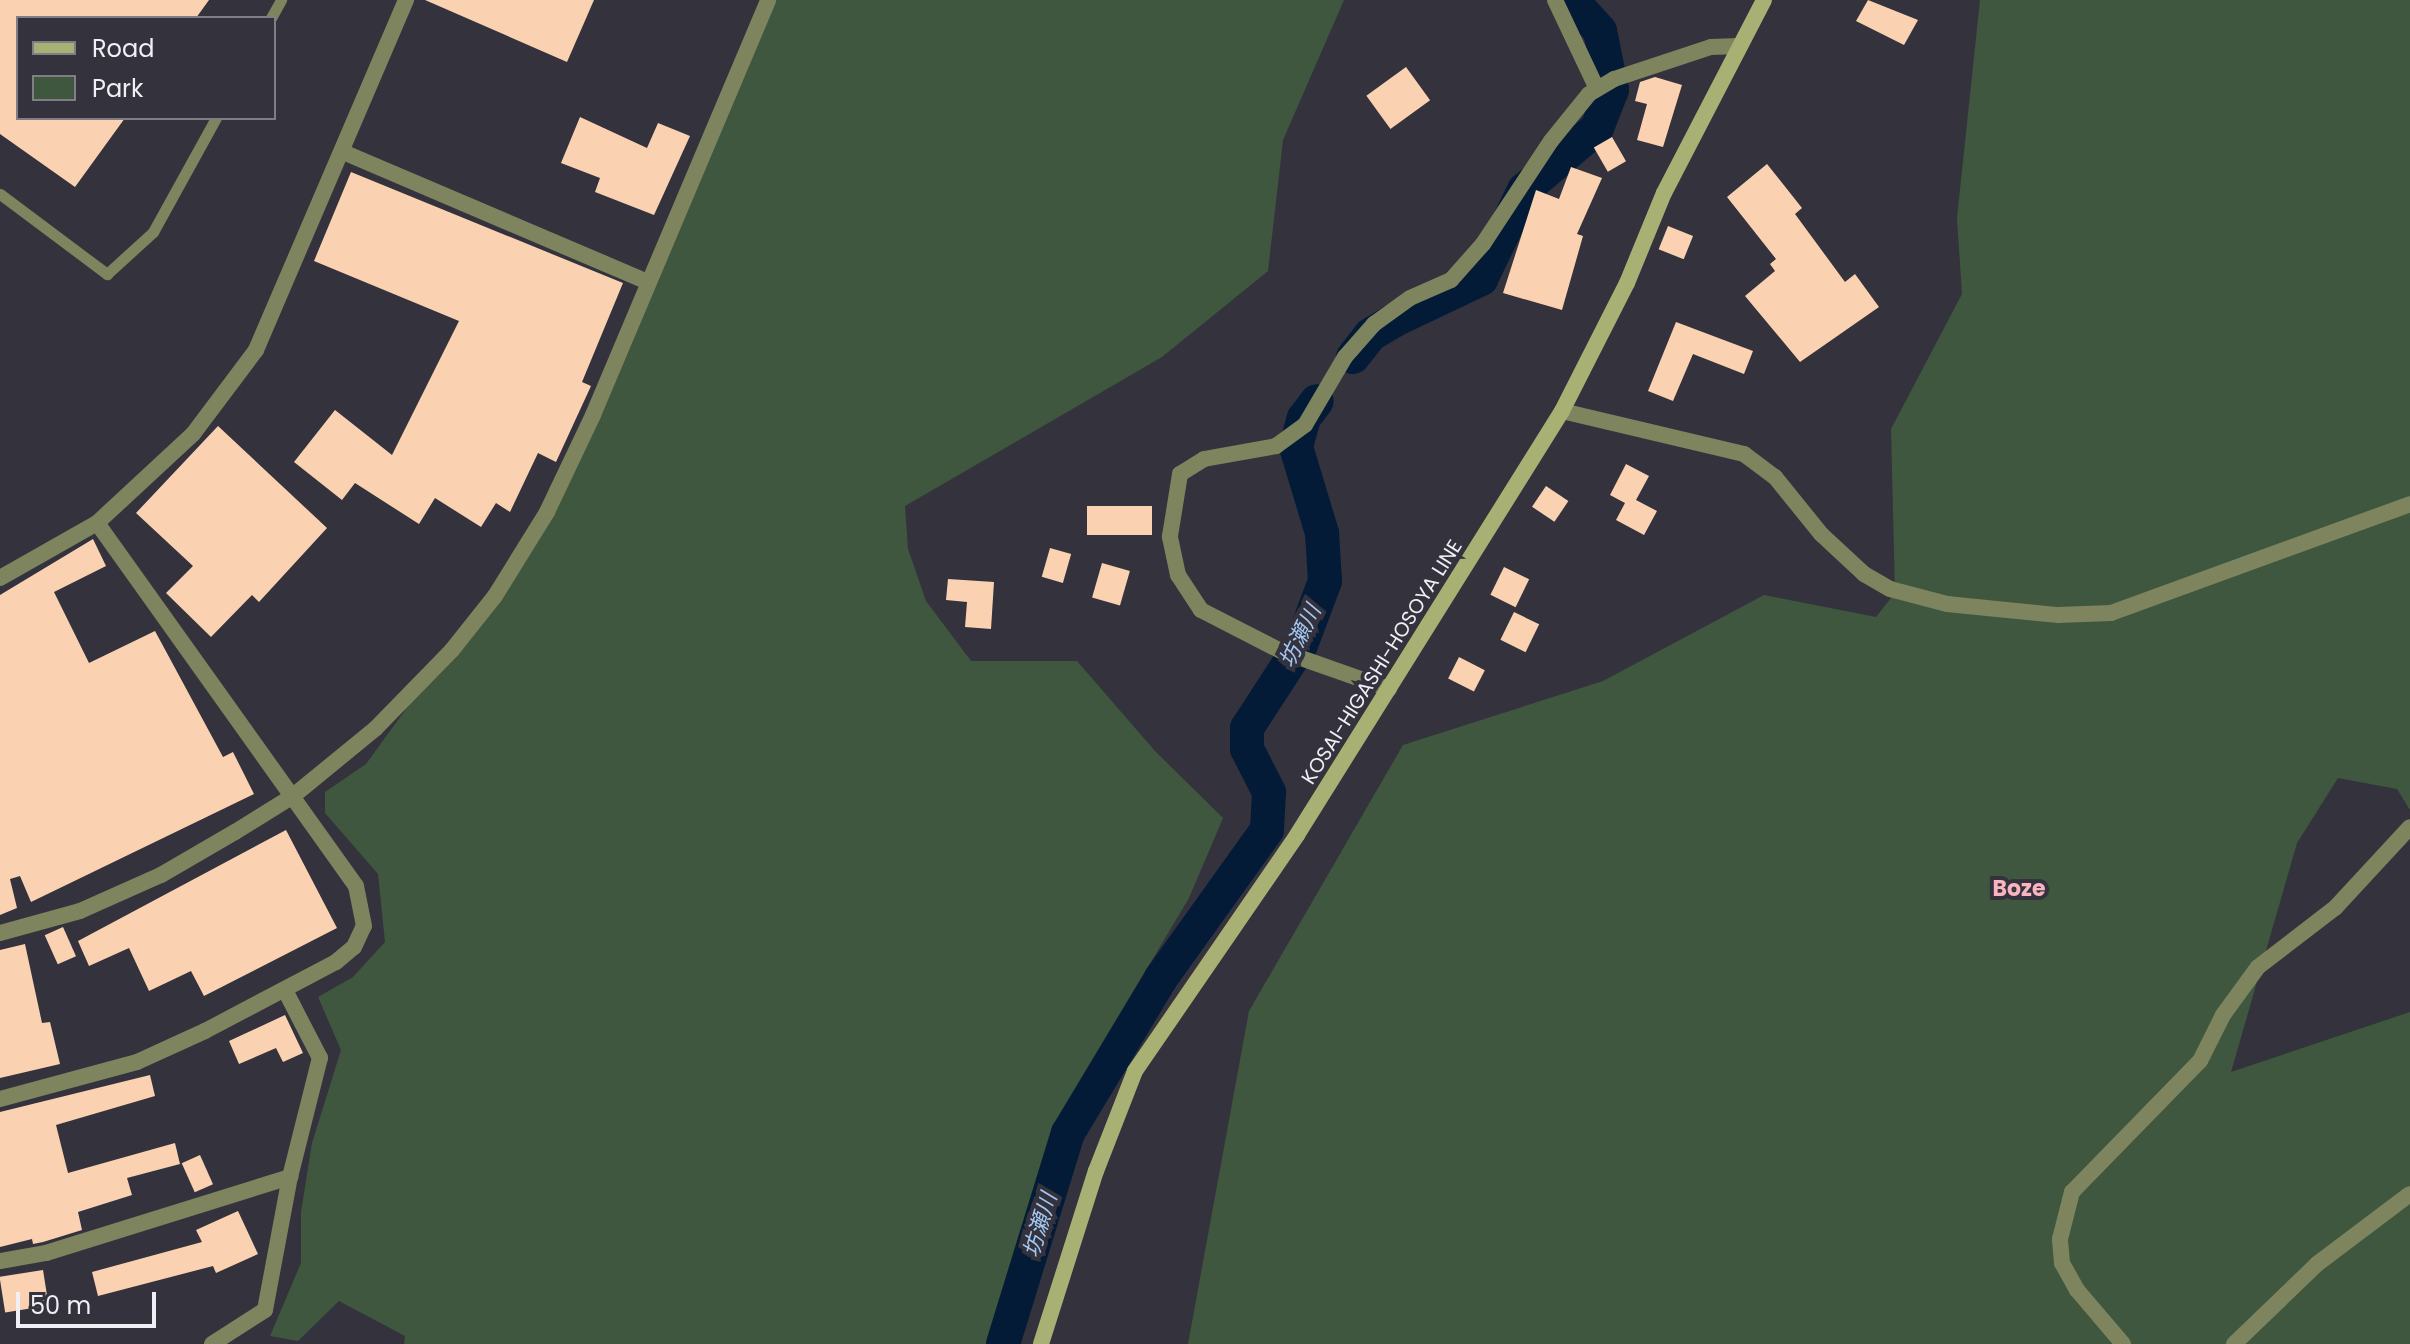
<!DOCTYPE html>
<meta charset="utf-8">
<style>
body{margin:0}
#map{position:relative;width:2410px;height:1344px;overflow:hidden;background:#34333d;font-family:Poppins,"Noto Sans JP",sans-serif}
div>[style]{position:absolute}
.green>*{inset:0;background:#3e573e}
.river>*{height:34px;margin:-17px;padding:0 17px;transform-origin:17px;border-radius:17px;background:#041b38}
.building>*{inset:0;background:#fbd2b1;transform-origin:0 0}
.service>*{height:11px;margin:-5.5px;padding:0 5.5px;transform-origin:5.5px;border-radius:5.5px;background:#7e845e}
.minor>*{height:16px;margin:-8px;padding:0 8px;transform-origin:8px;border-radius:8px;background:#7e845e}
.tertiary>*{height:16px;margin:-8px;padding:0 8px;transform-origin:8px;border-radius:8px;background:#7e845e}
.secondary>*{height:16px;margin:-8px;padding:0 8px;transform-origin:8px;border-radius:8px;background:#a8b173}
span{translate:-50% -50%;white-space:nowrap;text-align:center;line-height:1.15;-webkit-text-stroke:8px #34333d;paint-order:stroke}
.street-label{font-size:20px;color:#efeff5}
.water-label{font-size:22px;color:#a4c7f4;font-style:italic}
.neighbourhood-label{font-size:22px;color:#f8b5c0;font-weight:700}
.legend{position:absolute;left:16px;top:16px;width:260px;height:104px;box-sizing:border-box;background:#34333d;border:2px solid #7f7e87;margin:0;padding:10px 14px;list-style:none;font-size:24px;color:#efeff5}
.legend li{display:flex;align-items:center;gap:16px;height:40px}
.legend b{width:40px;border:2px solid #7f7e87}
.scale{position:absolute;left:16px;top:1292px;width:140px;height:36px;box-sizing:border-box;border:4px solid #efeff5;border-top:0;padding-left:10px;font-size:24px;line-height:28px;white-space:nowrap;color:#efeff5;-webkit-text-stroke:6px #34333d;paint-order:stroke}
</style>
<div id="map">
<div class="green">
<div style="clip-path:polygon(768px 0,1344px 0,1283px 140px,1268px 271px,1162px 357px,905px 506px,908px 549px,926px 601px,971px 661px,1077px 661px,1155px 751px,1223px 818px,1189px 898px,1053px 1126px,1038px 1202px,986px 1344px,404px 1344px,405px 1336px,339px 1301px,298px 1341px,270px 1336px,301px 1263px,301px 1212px,312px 1143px,341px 1050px,318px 997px,353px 977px,385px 942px,378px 874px,325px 813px,325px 792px,366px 764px,534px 533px)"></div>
<div style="clip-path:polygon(1980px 0,2410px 0,2410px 810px,2397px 789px,2338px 778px,2297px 843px,2231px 1072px,2410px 1012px,2410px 1344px,1188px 1344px,1249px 1011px,1403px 745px,1603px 681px,1764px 595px,1876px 617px,1895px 593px,1891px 429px,1962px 294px,1957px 218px)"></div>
</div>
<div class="river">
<div style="left:1353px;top:357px;width:28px;rotate:-52deg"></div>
<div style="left:1370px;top:335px;width:27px;rotate:-31deg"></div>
<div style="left:1393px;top:321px;width:98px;rotate:-25.5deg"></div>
<div style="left:1481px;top:279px;width:99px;rotate:-64.2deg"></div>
<div style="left:1524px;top:190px;width:96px;rotate:-40.3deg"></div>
<div style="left:1597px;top:128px;width:41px;rotate:-68.5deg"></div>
<div style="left:1612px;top:90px;width:60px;rotate:-101.5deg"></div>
<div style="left:1600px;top:31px;width:42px;rotate:-132.1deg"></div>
<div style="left:1003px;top:1344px;width:221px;rotate:-72.9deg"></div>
<div style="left:1068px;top:1133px;width:181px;rotate:-59deg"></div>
<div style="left:1161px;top:978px;width:182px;rotate:-54.4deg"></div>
<div style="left:1267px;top:830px;width:38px;rotate:-87deg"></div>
<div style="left:1269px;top:792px;width:48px;rotate:-117.1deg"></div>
<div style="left:1247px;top:749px;width:21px;rotate:-90deg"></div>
<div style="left:1247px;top:728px;width:99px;rotate:-57deg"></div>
<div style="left:1301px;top:645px;width:68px;rotate:-69.4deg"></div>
<div style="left:1325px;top:581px;width:48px;rotate:-93.6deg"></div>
<div style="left:1322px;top:533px;width:90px;rotate:-106.8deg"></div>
<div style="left:1296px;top:447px;width:30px;rotate:-75deg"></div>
<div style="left:1304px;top:418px;width:21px;rotate:-53deg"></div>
</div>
<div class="building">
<div style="clip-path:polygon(0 0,209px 0,196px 18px,18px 18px,18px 118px,125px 118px,75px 187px,0 134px)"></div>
<div style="clip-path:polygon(425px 0,594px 0,567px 62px)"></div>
<div style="clip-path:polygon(1868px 0,1918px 20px,1904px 45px,1856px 21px)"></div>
<div style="left:1406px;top:67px;width:41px;height:49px;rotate:54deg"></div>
<div style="clip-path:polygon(1655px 77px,1682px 85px,1663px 147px,1637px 140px,1647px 104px,1635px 101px,1640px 82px)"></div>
<div style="clip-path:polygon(580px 117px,647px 148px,658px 123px,690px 136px,654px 215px,595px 192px,600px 178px,561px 163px)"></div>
<div style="left:1612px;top:137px;width:28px;height:21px;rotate:60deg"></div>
<div style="clip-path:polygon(1767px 164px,1802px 208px,1795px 214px,1845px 282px,1855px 274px,1879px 307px,1800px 362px,1745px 296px,1775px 271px,1770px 264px,1776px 259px,1727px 197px)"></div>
<div style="clip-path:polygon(1571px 167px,1602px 178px,1577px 234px,1583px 236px,1562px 310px,1503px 293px,1536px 190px,1559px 199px)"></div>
<div style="clip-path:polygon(351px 172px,623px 283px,582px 382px,591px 386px,556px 462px,538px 453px,510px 512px,496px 503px,481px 527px,435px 498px,419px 524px,355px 483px,342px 500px,294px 462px,335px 410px,392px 455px,459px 321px,314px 261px)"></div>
<div style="left:1668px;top:226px;width:27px;height:25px;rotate:22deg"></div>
<div style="clip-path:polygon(1676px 322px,1753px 351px,1744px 374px,1693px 354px,1673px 401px,1648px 391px)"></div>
<div style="clip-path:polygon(218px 426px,327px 528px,259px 602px,252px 595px,211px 637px,166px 593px,193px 566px,136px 513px)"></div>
<div style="clip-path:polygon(1626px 464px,1649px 476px,1636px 500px,1657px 511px,1644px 535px,1616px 520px,1625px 503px,1610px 495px)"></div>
<div style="left:1546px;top:486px;width:27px;height:25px;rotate:34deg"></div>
<div style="left:1152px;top:506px;width:29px;height:65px;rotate:90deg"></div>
<div style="clip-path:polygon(93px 539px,106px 566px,54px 592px,89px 663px,155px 631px,223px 757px,233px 752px,254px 794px,31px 902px,20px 876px,10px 879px,17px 908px,0 915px,0 595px)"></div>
<div style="left:1050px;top:548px;width:22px;height:30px;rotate:16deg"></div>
<div style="left:1102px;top:563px;width:29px;height:36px;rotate:16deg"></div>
<div style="left:1504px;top:567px;width:28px;height:31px;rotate:26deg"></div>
<div style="clip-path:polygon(948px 579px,994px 582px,991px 629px,965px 627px,967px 602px,946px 600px)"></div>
<div style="left:1514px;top:612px;width:28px;height:31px;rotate:26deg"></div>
<div style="left:1459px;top:657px;width:29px;height:24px;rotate:27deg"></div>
<div style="clip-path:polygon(286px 830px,337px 928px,204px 996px,191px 971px,149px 991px,129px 948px,89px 966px,78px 941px)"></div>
<div style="left:63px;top:927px;width:32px;height:20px;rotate:66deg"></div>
<div style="clip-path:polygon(25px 944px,42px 1023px,50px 1022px,60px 1064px,0 1078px,0 950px)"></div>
<div style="clip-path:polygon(285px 1015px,303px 1053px,283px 1062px,276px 1048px,239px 1064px,229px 1041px)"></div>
<div style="clip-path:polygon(150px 1075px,155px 1096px,56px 1125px,68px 1173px,175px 1143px,180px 1164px,127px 1178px,132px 1195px,78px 1212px,82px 1230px,43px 1242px,33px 1244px,32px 1239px,0 1247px,0 1112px)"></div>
<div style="left:200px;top:1155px;width:32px;height:20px;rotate:66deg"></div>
<div style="clip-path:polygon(238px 1211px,258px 1254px,216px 1273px,213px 1266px,98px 1296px,92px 1272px,202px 1242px,196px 1230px)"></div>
<div style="left:43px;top:1270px;width:36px;height:44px;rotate:81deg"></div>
</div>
<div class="service">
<div style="left:271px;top:18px;width:21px;rotate:-61deg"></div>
<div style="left:0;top:194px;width:134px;rotate:36.8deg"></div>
<div style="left:107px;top:274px;width:62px;rotate:-42.4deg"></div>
<div style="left:153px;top:232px;width:130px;rotate:-61.1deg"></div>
</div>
<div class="minor">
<div style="left:1555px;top:0;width:98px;rotate:64.7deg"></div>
<div style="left:343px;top:152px;width:332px;rotate:23.1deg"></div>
<div style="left:1562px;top:411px;width:187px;rotate:13.3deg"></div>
<div style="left:1744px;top:454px;width:39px;rotate:37deg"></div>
<div style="left:1775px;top:477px;width:73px;rotate:51.1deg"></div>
<div style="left:1821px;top:534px;width:59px;rotate:42.9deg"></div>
<div style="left:1864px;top:574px;width:30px;rotate:30deg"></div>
<div style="left:1890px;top:589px;width:59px;rotate:14.7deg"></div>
<div style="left:1947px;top:604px;width:112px;rotate:5.7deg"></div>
<div style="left:2058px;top:615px;width:53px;rotate:-2.2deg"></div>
<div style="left:2111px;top:613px;width:318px;rotate:-20deg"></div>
<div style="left:1389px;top:689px;width:114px;rotate:-160.6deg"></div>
<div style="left:1281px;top:651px;width:90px;rotate:-152.9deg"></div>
<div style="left:1201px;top:610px;width:42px;rotate:-123.3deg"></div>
<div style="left:1178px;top:575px;width:40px;rotate:-102deg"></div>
<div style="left:1170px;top:536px;width:63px;rotate:-80.8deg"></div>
<div style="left:1180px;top:474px;width:28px;rotate:-32deg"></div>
<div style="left:1204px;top:459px;width:73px;rotate:-10.2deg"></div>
<div style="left:1276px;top:446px;width:36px;rotate:-36deg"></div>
<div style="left:1305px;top:425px;width:79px;rotate:-59.5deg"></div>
<div style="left:1345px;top:357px;width:44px;rotate:-48.7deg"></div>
<div style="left:1374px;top:324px;width:44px;rotate:-35.8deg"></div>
<div style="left:1410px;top:298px;width:45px;rotate:-23.7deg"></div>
<div style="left:1451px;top:280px;width:48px;rotate:-48.4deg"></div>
<div style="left:1483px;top:244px;width:123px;rotate:-56.6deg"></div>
<div style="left:1551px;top:141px;width:60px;rotate:-51deg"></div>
<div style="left:1589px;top:94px;width:29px;rotate:-31deg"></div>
<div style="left:1614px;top:79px;width:102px;rotate:-18.3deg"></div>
<div style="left:1711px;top:47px;width:28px;rotate:-2deg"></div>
<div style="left:0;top:933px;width:83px;rotate:-15.4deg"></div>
<div style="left:80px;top:911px;width:89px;rotate:-24deg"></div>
<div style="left:161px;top:875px;width:86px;rotate:-30.2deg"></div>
<div style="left:235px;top:832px;width:68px;rotate:-31.8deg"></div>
<div style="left:293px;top:796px;width:106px;rotate:-39.3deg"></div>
<div style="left:375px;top:729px;width:110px;rotate:-45.7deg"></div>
<div style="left:452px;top:650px;width:69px;rotate:-51.5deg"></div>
<div style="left:495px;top:596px;width:99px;rotate:-58.2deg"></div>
<div style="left:547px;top:512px;width:107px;rotate:-64.6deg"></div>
<div style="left:593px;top:415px;width:450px;rotate:-67.1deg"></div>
<div style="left:0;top:1099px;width:142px;rotate:-15.1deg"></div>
<div style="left:137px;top:1062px;width:75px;rotate:-24.5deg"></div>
<div style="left:205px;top:1031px;width:148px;rotate:-27.8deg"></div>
<div style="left:336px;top:962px;width:23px;rotate:-40deg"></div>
<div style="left:354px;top:947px;width:23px;rotate:-65deg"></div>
<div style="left:364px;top:926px;width:41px;rotate:-101.3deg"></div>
<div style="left:356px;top:886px;width:446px;rotate:-125.5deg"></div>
<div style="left:0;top:1261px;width:47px;rotate:-9.9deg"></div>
<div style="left:46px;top:1253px;width:256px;rotate:-17.3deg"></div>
<div style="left:212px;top:1344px;width:63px;rotate:-32.7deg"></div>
<div style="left:265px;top:1310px;width:135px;rotate:-79.4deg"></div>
<div style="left:290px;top:1177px;width:123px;rotate:-75.9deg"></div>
<div style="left:320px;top:1058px;width:74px;rotate:-117.3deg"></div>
<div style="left:2123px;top:1344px;width:71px;rotate:-130.4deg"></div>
<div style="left:2077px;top:1290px;width:31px;rotate:-119deg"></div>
<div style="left:2062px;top:1263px;width:24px;rotate:-95deg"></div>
<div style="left:2060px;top:1239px;width:49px;rotate:-75.7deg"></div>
<div style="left:2072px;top:1192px;width:183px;rotate:-45.7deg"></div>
<div style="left:2200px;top:1061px;width:51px;rotate:-63.4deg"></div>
<div style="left:2223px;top:1015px;width:59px;rotate:-53.9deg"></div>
<div style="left:2258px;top:967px;width:97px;rotate:-37.5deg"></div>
<div style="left:2335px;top:908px;width:110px;rotate:-47.2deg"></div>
<div style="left:2234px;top:1344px;width:115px;rotate:-43.9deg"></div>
<div style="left:2317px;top:1264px;width:116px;rotate:-37deg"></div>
</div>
<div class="tertiary">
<div style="left:0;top:578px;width:112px;rotate:-29.6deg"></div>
<div style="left:97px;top:523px;width:131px;rotate:-42.8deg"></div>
<div style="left:193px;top:434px;width:105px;rotate:-53.1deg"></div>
<div style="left:256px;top:350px;width:381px;rotate:-66.8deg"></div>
</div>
<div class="secondary">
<div style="left:1041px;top:1344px;width:182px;rotate:-72.4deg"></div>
<div style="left:1096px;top:1171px;width:107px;rotate:-68.7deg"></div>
<div style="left:1135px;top:1071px;width:286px;rotate:-55.5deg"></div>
<div style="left:1297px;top:835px;width:500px;rotate:-57.99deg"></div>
<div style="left:1562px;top:411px;width:144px;rotate:-63.1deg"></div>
<div style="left:1627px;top:283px;width:97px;rotate:-67.7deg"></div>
<div style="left:1664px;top:193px;width:217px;rotate:-62.6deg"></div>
</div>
<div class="street-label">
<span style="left:1382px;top:662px;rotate:-58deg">KOSAI-HIGASHI-HOSOYA LINE</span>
</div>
<div class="water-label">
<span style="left:1300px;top:636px;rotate:-64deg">坊瀬川</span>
<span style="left:1040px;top:1225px;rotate:-73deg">坊瀬川</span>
</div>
<div class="neighbourhood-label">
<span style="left:2019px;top:889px">Boze</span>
</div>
<ul class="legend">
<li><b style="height:10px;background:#a8b173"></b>Road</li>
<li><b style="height:22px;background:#3e573e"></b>Park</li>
</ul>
<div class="scale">50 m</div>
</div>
